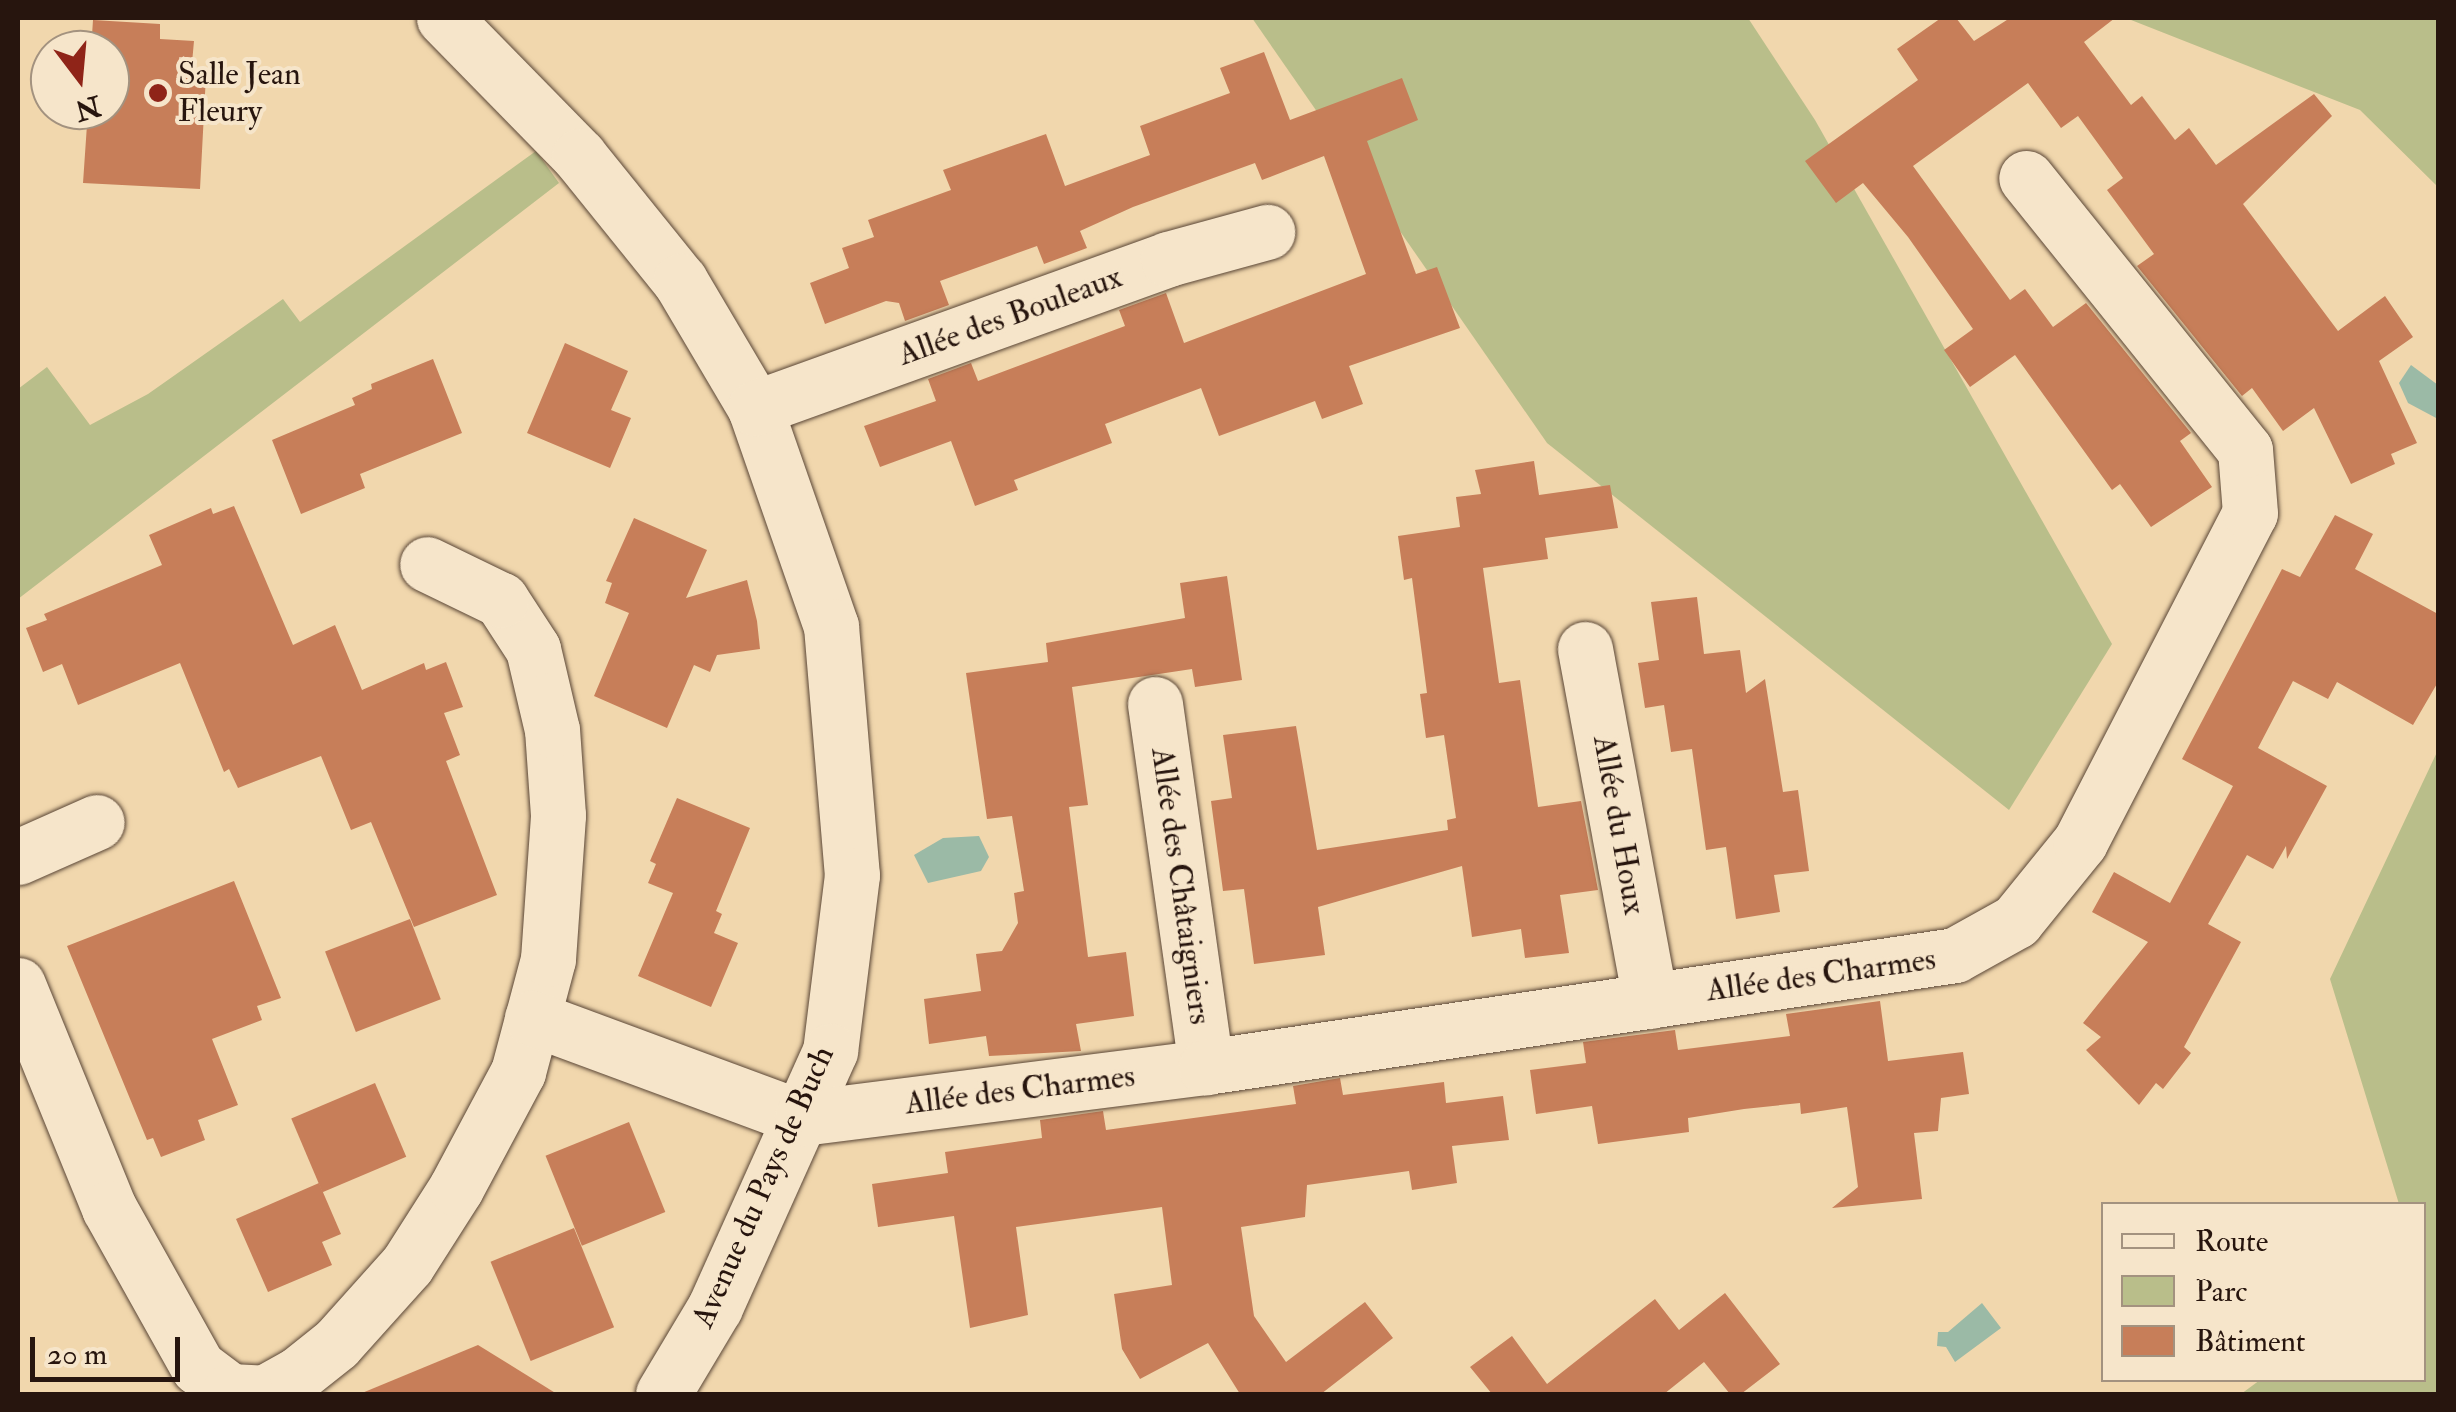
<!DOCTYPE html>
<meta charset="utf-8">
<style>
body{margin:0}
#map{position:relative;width:2456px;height:1412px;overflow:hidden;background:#f1d7ad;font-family:"IM FELL Double Pica",serif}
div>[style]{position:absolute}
.green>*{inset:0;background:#b9be8a}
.water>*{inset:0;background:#9bbaa6}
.building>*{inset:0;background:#c77e59;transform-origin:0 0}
.roads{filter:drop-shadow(0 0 2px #5a4636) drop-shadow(0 0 2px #5a4636)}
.minor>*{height:55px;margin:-27.5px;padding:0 27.5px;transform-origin:27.5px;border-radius:27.5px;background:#f6e5ca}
.dots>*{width:28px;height:28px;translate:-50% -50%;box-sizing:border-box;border:5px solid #f6e5ca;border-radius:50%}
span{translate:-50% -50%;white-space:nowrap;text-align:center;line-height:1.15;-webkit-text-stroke:8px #f6e5ca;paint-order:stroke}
.poi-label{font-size:32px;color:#27150e}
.left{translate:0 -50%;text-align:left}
.street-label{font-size:32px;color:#27150e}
.frame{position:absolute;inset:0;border:20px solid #27150e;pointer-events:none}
.legend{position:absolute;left:2101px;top:1202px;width:325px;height:180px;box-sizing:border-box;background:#f6e5ca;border:2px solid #a3927f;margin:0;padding:12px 18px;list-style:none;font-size:30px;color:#27150e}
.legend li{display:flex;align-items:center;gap:20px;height:50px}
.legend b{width:50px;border:2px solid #a3927f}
.north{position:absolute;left:30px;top:30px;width:100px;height:100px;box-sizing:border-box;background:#f6e5ca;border:2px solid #a3927f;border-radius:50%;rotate:164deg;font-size:28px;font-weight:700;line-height:40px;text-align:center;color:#27150e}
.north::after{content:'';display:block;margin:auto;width:35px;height:45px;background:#8f2418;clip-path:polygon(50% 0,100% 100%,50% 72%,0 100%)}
.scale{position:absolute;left:30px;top:1337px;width:150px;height:45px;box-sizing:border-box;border:5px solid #27150e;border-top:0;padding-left:12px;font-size:30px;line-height:35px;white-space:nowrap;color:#27150e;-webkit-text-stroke:8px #f6e5ca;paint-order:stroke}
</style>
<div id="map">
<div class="green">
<div style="clip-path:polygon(1252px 18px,1748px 18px,1815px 120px,2112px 644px,2009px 810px,1547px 443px)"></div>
<div style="clip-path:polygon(2126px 18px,2438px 18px,2438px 187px,2360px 110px)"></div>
<div style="clip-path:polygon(536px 151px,559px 183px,18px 599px,18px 389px,47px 367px,90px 425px,148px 394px,283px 299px,300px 322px)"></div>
<div style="clip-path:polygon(2438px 750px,2438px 1394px,2241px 1394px,2260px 1380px,2424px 1380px,2424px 1204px,2399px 1204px,2330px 979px)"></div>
</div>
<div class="water">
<div style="clip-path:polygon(2411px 365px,2438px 385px,2438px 419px,2408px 403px,2399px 383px)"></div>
<div style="clip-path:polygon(979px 836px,989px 857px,981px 871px,928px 883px,914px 855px,943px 838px)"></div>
<div style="clip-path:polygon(1982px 1303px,2001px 1328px,1955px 1362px,1946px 1347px,1937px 1346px,1938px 1332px,1948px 1332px)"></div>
</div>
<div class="building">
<div style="clip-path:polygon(1941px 18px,1956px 18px,1974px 41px,2010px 18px,2115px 18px,2084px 42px,2131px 105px,2142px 96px,2175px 140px,2189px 128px,2216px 165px,2314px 94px,2332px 116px,2243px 204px,2338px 331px,2385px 296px,2413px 337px,2379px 361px,2417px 443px,2391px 454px,2395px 464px,2351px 484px,2314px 408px,2283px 431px,2252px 388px,2242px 396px,2137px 266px,2154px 254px,2107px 190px,2123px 178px,2078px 116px,2061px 128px,2028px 83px,1913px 166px,2010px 300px,2025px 289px,2053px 327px,2086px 303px,2191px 433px,2180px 441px,2212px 487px,2151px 527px,2120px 484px,2112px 490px,2015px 355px,1970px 387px,1944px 350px,1973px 329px,1908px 237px,1863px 183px,1836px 203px,1805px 161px,1918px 80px,1897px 49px)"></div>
<div style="clip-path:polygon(93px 20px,160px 24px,160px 39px,194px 41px,191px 74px,206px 75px,200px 189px,83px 183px,88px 110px,110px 110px,110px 50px,91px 50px)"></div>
<div style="clip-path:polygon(1264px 52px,1290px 120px,1402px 78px,1418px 120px,1367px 141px,1416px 274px,1437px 267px,1460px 328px,1349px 366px,1363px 404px,1322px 419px,1315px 401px,1219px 436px,1201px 388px,1105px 424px,1112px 443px,1014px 480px,1018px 490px,975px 506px,951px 441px,880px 467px,864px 426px,936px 401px,928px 379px,971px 363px,978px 381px,1125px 326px,1119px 310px,1166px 293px,1184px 343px,1366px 274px,1324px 156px,1262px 180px,1255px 163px,1133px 207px,1080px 231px,1087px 248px,1044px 264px,1037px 246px,940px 281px,949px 305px,905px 321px,899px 303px,886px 301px,825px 324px,810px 283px,849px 268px,842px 248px,874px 237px,868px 220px,951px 190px,943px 170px,1046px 134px,1065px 186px,1150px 155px,1140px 126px,1230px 93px,1220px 68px)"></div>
<div style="clip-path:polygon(565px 343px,628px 371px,611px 410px,631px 418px,610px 468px,527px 433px)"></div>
<div style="clip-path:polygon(433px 359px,462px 433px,360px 474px,365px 488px,301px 514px,272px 440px,355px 405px,352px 398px,372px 389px,371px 384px)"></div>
<div style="clip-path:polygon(1534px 461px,1539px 495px,1610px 485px,1618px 528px,1545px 538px,1548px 559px,1483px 568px,1499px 683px,1520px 680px,1538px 807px,1581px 801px,1598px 890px,1560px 895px,1569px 953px,1525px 958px,1521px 929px,1472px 937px,1462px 866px,1318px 907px,1325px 955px,1254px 964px,1244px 889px,1223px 891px,1211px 801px,1232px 798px,1223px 735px,1296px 726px,1317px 850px,1448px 830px,1447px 820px,1456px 818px,1444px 735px,1426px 738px,1420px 694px,1427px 693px,1412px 578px,1404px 580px,1398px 536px,1460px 527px,1456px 497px,1481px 494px,1475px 470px)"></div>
<div style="clip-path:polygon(234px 506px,293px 645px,335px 625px,362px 690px,424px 663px,426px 670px,446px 662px,463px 707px,444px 713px,460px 755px,446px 761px,497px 895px,414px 927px,371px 822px,351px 830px,321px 756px,238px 788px,229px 769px,224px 772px,180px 663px,78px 705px,62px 664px,43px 672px,26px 628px,47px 620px,44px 614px,162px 565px,149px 535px,211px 508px,213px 514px)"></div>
<div style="clip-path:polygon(2335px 515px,2373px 534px,2355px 569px,2438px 614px,2438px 682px,2413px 725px,2337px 682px,2328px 699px,2293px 681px,2258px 748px,2327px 786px,2287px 859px,2286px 846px,2273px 869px,2247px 855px,2208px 924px,2241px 942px,2184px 1047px,2191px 1053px,2163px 1089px,2156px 1083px,2139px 1105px,2086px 1050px,2101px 1037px,2083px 1023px,2148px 942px,2092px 912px,2114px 872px,2170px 903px,2233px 786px,2182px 759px,2282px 569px,2300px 577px)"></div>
<div style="clip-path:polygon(634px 518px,707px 550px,686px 598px,747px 580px,757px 621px,760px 649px,717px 655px,710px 672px,694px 665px,667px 728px,594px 696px,629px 613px,605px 603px,612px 583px,606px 581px)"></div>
<div style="clip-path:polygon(1227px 576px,1242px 680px,1195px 687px,1192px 669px,1072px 687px,1088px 805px,1069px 807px,1088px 957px,1126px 952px,1134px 1016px,1076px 1024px,1081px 1051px,989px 1056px,986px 1036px,929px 1044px,924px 999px,981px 991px,976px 954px,1002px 951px,1018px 923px,1014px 893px,1024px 891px,1012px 816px,987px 819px,966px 673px,1048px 662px,1046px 643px,1185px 618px,1180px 583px)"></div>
<div style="clip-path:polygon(1697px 597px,1704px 654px,1740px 650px,1746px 693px,1765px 679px,1783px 792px,1798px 790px,1809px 871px,1774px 875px,1780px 912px,1736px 919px,1726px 847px,1706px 850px,1692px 749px,1671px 752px,1664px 705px,1645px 708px,1638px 663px,1659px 660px,1651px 602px)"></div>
<div style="clip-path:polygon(677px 798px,750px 828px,716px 911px,722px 914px,714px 933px,738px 943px,711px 1007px,638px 976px,673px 893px,648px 883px,656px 864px,650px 861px)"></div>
<div style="clip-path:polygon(234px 881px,281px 998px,257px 1006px,262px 1020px,212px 1039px,238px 1105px,198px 1120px,205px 1140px,161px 1157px,153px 1138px,147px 1140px,67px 946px)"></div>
<div style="left:410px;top:919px;width:86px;height:91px;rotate:69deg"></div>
<div style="clip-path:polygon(1880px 1001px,1888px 1061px,1963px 1052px,1969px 1094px,1941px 1098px,1938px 1131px,1914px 1133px,1922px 1199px,1832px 1208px,1858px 1187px,1847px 1107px,1801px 1114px,1800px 1103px,1744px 1109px,1688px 1118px,1689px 1132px,1598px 1144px,1592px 1106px,1536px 1114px,1530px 1070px,1586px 1063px,1583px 1042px,1675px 1030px,1678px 1050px,1790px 1036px,1786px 1014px)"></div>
<div style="clip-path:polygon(1340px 1078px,1343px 1095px,1444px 1082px,1446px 1103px,1503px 1096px,1509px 1140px,1452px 1146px,1457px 1183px,1412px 1190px,1409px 1171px,1307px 1185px,1305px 1217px,1241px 1227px,1254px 1316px,1286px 1362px,1365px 1302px,1393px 1338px,1321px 1394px,1240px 1394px,1208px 1343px,1140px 1379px,1122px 1349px,1114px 1294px,1172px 1285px,1162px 1207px,1016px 1227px,1028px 1315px,970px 1328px,954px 1216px,878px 1227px,872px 1184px,948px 1173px,945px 1152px,1042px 1138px,1040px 1120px,1103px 1111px,1106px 1130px,1296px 1104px,1293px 1086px)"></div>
<div style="left:375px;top:1083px;width:80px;height:91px;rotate:67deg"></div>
<div style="left:629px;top:1122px;width:97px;height:90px;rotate:68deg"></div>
<div style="clip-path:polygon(319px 1183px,341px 1234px,322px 1242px,332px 1265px,268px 1292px,236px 1219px)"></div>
<div style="left:574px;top:1228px;width:107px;height:90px;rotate:68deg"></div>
<div style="clip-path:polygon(1725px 1293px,1780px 1364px,1741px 1394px,1730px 1394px,1704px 1362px,1664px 1394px,1492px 1394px,1470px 1367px,1512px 1336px,1547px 1384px,1655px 1299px,1679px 1330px)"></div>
<div style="clip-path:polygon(478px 1345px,557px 1394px,362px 1394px,362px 1393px)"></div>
</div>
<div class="roads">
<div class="minor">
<div style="left:444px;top:18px;width:193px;rotate:45.6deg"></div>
<div style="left:579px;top:156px;width:161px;rotate:51.1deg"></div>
<div style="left:680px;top:281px;width:147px;rotate:59.4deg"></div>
<div style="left:755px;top:408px;width:231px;rotate:70.8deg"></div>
<div style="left:831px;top:626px;width:250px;rotate:85.2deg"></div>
<div style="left:852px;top:875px;width:177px;rotate:97.1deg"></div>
<div style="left:830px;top:1051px;width:281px;rotate:114.2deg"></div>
<div style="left:715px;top:1307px;width:101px;rotate:120.9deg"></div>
<div style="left:755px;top:408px;width:439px;rotate:-19.8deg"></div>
<div style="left:1168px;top:259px;width:103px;rotate:-15.3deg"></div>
<div style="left:1585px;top:649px;width:358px;rotate:79.5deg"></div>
<div style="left:1155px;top:704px;width:367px;rotate:82deg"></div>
<div style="left:18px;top:857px;width:86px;rotate:-23.9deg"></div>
<div style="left:18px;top:985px;width:241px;rotate:67.8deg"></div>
<div style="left:109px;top:1208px;width:182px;rotate:60.8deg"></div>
<div style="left:198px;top:1367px;width:40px;rotate:37deg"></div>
<div style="left:230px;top:1391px;width:34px;rotate:3deg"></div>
<div style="left:264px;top:1393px;width:38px;rotate:-29deg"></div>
<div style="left:297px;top:1375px;width:50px;rotate:-38.5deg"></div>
<div style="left:336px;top:1344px;width:106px;rotate:-48.1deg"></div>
<div style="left:407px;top:1265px;width:91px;rotate:-57.5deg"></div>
<div style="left:456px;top:1188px;width:132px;rotate:-61.9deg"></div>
<div style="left:518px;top:1072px;width:117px;rotate:-75.1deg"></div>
<div style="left:548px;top:959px;width:144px;rotate:-86deg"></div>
<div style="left:558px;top:815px;width:85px;rotate:-94deg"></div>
<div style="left:552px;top:730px;width:83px;rotate:-103.2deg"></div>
<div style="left:533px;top:649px;width:59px;rotate:-123.1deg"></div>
<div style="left:501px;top:600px;width:82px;rotate:-154.1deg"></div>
<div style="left:532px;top:1018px;width:288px;rotate:20.3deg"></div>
<div style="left:802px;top:1118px;width:407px;rotate:-7.2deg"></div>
<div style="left:1206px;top:1067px;width:757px;rotate:-8.5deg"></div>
<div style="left:1955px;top:955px;width:70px;rotate:-29.1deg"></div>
<div style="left:2016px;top:921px;width:102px;rotate:-51deg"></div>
<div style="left:2080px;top:842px;width:370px;rotate:-62.7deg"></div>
<div style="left:2250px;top:513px;width:63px;rotate:-94.5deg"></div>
<div style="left:2245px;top:450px;width:349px;rotate:-128.8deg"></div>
</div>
</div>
<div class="dots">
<div style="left:158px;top:93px;background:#8f2418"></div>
</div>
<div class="poi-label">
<span class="left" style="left:178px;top:93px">Salle Jean<br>Fleury</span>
</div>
<div class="street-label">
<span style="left:1010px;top:316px;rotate:-20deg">Allée des Bouleaux</span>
<span style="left:1619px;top:825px;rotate:80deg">Allée du Houx</span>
<span style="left:1181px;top:886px;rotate:82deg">Allée des Châtaigniers</span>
<span style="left:1821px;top:975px;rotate:-8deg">Allée des Charmes</span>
<span style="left:1020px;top:1090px;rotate:-7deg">Allée des Charmes</span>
<span style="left:763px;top:1187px;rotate:-66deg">Avenue du Pays de Buch</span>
</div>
<div class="frame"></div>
<ul class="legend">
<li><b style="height:12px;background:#f6e5ca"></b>Route</li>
<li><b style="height:28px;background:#b9be8a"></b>Parc</li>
<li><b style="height:28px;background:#c77e59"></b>Bâtiment</li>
</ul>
<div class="north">N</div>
<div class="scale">20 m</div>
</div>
